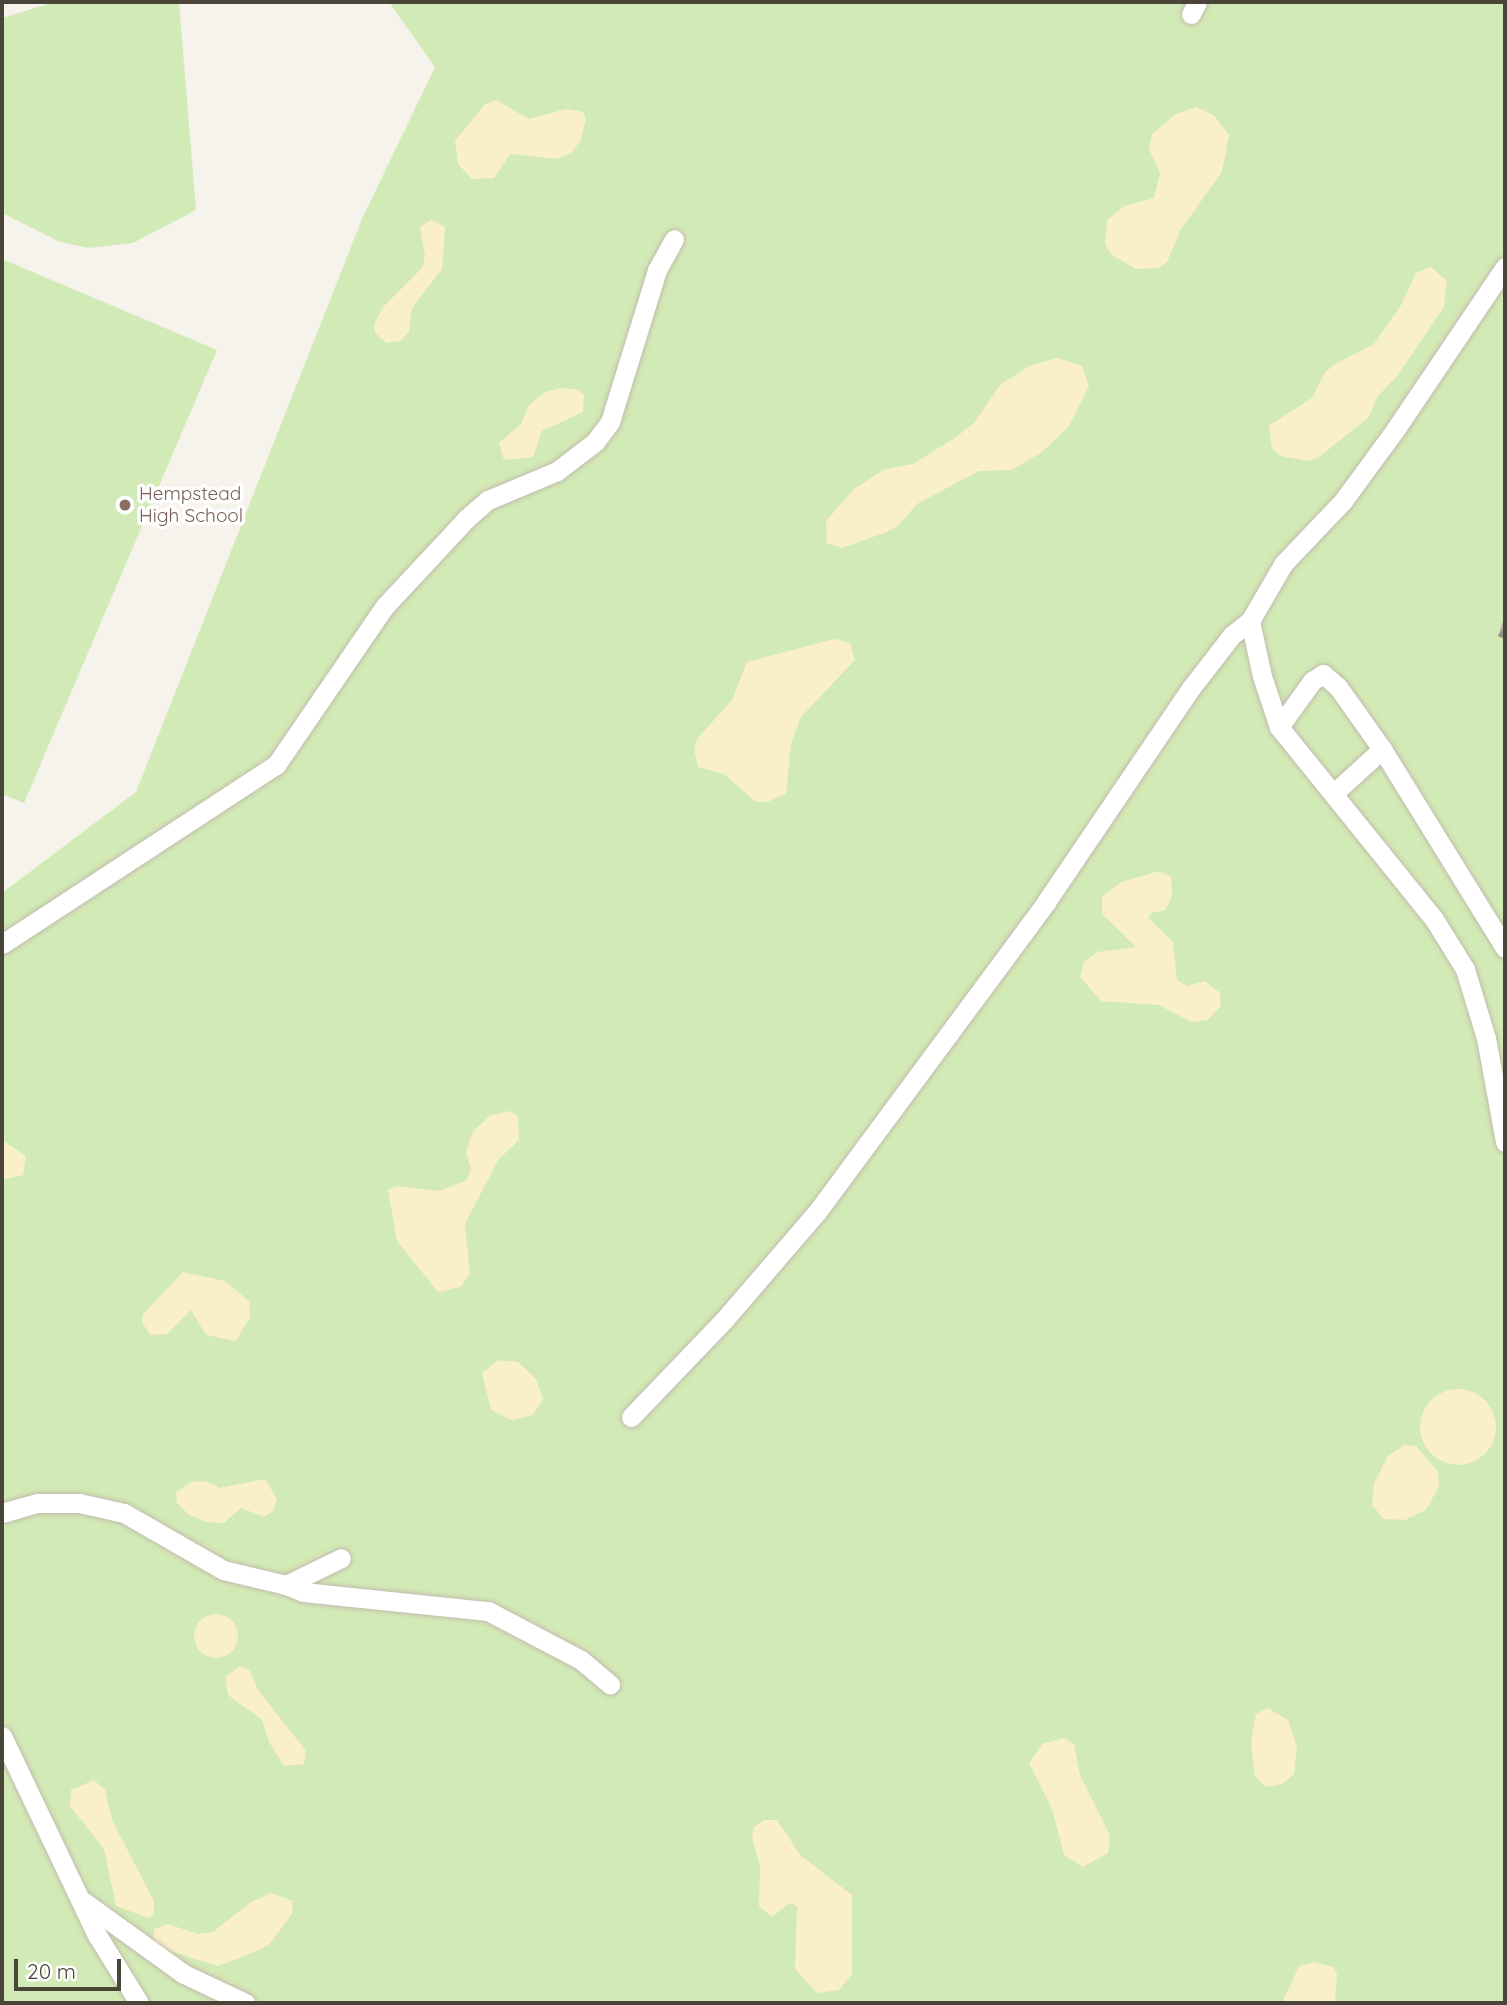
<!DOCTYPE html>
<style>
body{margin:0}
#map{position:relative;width:1507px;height:2005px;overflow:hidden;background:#f6f3ec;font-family:Quicksand,sans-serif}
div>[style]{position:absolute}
.green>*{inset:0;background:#d2eab5}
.sand>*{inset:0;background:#f9efc9}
.round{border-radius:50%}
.roads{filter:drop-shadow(0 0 2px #c2bbae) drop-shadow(0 0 2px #c2bbae)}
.lane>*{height:19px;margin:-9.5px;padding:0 9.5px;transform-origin:9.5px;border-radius:9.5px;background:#fff}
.wall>*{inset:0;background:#bab2a6}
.shaded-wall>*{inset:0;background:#979187}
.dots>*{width:19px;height:19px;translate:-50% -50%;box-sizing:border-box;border:4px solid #fff;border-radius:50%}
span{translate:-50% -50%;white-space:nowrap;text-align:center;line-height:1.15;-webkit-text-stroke:7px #fff;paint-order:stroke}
.education-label{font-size:19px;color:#785e54}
.left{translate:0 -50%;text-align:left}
.frame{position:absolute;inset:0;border:4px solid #4b4439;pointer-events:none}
.scale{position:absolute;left:14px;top:1959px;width:107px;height:32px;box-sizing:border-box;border:4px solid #4b4439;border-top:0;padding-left:9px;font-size:21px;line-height:24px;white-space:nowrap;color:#4b4439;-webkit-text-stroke:5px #fff;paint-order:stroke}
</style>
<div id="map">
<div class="green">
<div style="clip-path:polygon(55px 2px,179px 2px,196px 210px,133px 243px,89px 248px,60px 242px,2px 213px,2px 18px)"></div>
<div style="clip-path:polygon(389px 2px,1505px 2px,1505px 2003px,2px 2003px,2px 893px,136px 792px,362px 219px,435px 67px)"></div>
<div style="clip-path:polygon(2px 259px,217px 350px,24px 803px,2px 794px)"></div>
</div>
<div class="sand">
<div style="clip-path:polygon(496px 100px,529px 119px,566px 109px,583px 112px,586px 119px,581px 140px,572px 152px,557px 159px,510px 154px,494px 178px,472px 179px,458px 164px,455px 141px,485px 104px)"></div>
<div style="clip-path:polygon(1196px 107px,1214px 115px,1229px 135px,1222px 172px,1181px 229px,1167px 262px,1158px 268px,1136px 269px,1112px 255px,1105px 244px,1107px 220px,1124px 206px,1154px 198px,1160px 173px,1149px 149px,1152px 134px,1176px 114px)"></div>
<div style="clip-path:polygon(431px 220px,445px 227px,442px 269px,412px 308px,409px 332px,400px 341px,387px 343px,375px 333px,374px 324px,383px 307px,422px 268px,425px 256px,420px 227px)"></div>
<div style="clip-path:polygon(1431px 267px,1447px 281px,1444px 307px,1398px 375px,1378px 396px,1368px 418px,1319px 457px,1308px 461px,1280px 456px,1272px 448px,1269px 426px,1312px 398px,1325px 372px,1337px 363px,1374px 344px,1401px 305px,1416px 273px)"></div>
<div style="clip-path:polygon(1058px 358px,1082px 366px,1089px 386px,1069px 426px,1042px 452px,1012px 470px,979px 471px,917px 504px,898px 526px,887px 532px,842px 548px,827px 543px,826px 521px,854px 489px,885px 469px,913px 464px,956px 437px,974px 423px,1001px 384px,1031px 365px)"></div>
<div style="clip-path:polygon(562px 388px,579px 390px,584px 395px,583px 412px,542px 431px,533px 457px,504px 460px,499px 443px,521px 424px,529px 405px,545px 392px)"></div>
<div style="clip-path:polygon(834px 639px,850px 643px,855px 660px,801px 717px,791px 744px,786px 794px,767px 802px,756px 802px,724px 774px,698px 767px,694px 749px,697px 739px,732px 700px,747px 662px)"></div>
<div style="clip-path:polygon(1159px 871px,1171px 877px,1172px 896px,1166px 910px,1152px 913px,1148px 918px,1173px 942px,1177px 980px,1187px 986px,1205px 981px,1220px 993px,1221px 1006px,1208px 1020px,1191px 1022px,1159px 1005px,1101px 1001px,1080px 977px,1084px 962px,1097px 952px,1136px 947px,1102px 914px,1102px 897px,1121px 882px)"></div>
<div style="clip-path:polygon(511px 1111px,518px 1117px,519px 1140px,498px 1160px,465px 1224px,470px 1273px,461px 1287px,438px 1292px,397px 1241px,388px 1190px,396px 1186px,439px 1191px,467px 1180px,471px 1169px,466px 1152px,473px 1131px,491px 1115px)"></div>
<div style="clip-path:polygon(2px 1140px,26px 1156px,23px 1175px,2px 1180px)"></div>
<div style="clip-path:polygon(183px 1272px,225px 1281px,249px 1301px,250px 1317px,236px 1341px,206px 1335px,191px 1310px,167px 1334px,150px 1335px,142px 1322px,143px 1314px)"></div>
<div style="clip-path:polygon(498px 1360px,518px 1362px,536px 1379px,543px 1399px,533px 1415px,512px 1420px,491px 1410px,482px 1373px)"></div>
<div class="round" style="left:1420px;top:1389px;width:76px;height:76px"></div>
<div style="clip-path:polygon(1404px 1445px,1416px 1446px,1438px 1472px,1439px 1486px,1426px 1510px,1405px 1520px,1384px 1519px,1372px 1505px,1374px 1483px,1388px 1456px)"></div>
<div style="clip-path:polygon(265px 1479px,277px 1499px,273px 1511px,264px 1517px,241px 1508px,224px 1523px,206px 1522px,189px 1515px,177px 1503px,176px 1492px,191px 1482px,205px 1481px,220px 1488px)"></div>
<div class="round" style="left:194px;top:1614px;width:44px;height:44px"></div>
<div style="clip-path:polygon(240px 1666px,250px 1671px,258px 1690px,306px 1751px,304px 1764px,284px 1766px,269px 1742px,262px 1720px,228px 1695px,225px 1677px)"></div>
<div style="clip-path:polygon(1268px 1708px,1288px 1720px,1297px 1747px,1294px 1774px,1282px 1784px,1266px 1787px,1255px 1777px,1251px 1742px,1256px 1714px)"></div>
<div style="clip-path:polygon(1064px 1738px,1074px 1744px,1080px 1775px,1110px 1835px,1108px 1853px,1083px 1867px,1064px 1855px,1052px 1809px,1029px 1763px,1042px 1744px)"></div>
<div style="clip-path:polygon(94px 1780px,105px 1790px,112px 1820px,154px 1901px,154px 1914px,149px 1918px,116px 1906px,104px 1849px,70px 1806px,71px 1790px)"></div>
<div style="clip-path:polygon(764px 1820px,777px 1820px,801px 1856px,852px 1895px,852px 1974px,839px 1990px,817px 1993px,795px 1969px,797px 1906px,790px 1903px,772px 1917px,759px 1906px,760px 1866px,752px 1838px,754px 1827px)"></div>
<div style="clip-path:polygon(271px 1893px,293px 1901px,292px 1914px,269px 1945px,240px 1958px,217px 1966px,162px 1948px,153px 1941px,154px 1929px,168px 1924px,198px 1934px,213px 1932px,251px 1902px)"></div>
<div style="clip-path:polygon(1314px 1962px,1333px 1967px,1337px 1974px,1335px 2003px,1282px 2003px,1299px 1966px)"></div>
</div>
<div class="roads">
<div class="lane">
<div style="left:1191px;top:14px;width:13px;rotate:-63deg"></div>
<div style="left:1250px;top:621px;width:56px;rotate:77.7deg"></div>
<div style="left:1262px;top:676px;width:54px;rotate:71.6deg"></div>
<div style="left:1279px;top:727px;width:247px;rotate:51.1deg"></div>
<div style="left:1434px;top:919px;width:59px;rotate:58.2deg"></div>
<div style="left:1465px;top:969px;width:72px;rotate:73.1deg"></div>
<div style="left:1486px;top:1038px;width:106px;rotate:79.6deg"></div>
<div style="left:1279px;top:727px;width:57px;rotate:-54.3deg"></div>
<div style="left:1312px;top:681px;width:13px;rotate:-32deg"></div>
<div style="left:1323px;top:674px;width:20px;rotate:41deg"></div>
<div style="left:1338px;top:687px;width:76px;rotate:54.6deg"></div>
<div style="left:1382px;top:749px;width:234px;rotate:58.3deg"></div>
<div style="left:1334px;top:793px;width:65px;rotate:-42.5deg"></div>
<div style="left:2px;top:944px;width:327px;rotate:-33.2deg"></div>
<div style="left:276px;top:765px;width:193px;rotate:-55.6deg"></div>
<div style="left:385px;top:606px;width:120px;rotate:-47deg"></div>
<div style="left:467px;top:518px;width:28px;rotate:-41deg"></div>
<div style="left:488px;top:500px;width:75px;rotate:-22.8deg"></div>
<div style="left:557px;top:471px;width:48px;rotate:-37.3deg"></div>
<div style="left:595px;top:442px;width:25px;rotate:-53deg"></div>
<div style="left:610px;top:422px;width:159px;rotate:-72.8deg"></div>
<div style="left:657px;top:270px;width:35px;rotate:-61deg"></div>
<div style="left:631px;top:1417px;width:134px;rotate:-46.2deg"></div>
<div style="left:724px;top:1320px;width:143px;rotate:-49.3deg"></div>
<div style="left:817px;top:1212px;width:385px;rotate:-53.5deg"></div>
<div style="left:1046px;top:902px;width:258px;rotate:-55.9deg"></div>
<div style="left:1191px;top:688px;width:67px;rotate:-52.3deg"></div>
<div style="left:1232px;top:635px;width:23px;rotate:-38deg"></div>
<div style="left:1250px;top:621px;width:66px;rotate:-59.9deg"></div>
<div style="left:1283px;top:564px;width:87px;rotate:-46.4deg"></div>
<div style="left:1343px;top:501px;width:88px;rotate:-53.8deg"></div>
<div style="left:1395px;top:430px;width:197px;rotate:-56deg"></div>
<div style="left:2px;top:1513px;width:37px;rotate:-16deg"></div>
<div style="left:38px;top:1503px;width:41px"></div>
<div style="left:79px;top:1503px;width:46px;rotate:12.5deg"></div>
<div style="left:124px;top:1513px;width:114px;rotate:29.9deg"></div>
<div style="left:223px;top:1570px;width:65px;rotate:13.4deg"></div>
<div style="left:286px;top:1585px;width:61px;rotate:-26.1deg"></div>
<div style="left:286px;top:1585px;width:18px;rotate:22deg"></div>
<div style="left:303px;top:1592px;width:186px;rotate:5.9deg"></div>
<div style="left:488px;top:1611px;width:105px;rotate:27.8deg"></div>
<div style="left:581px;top:1660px;width:38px;rotate:40deg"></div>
<div style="left:2px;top:1736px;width:221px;rotate:64.5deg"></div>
<div style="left:97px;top:1935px;width:80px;rotate:58.3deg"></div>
<div style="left:84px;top:1902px;width:123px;rotate:35.8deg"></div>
<div style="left:184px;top:1974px;width:68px;rotate:25.4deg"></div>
</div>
</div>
<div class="wall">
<div style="clip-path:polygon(1505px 615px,1505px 639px,1498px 636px)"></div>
</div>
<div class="shaded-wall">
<div style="clip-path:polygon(1505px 626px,1505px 639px,1498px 636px)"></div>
</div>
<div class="dots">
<div style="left:125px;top:505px;background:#8d6e63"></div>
</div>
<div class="education-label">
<span class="left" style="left:139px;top:505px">Hempstead<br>High School</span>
</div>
<div class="frame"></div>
<div class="scale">20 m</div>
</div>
